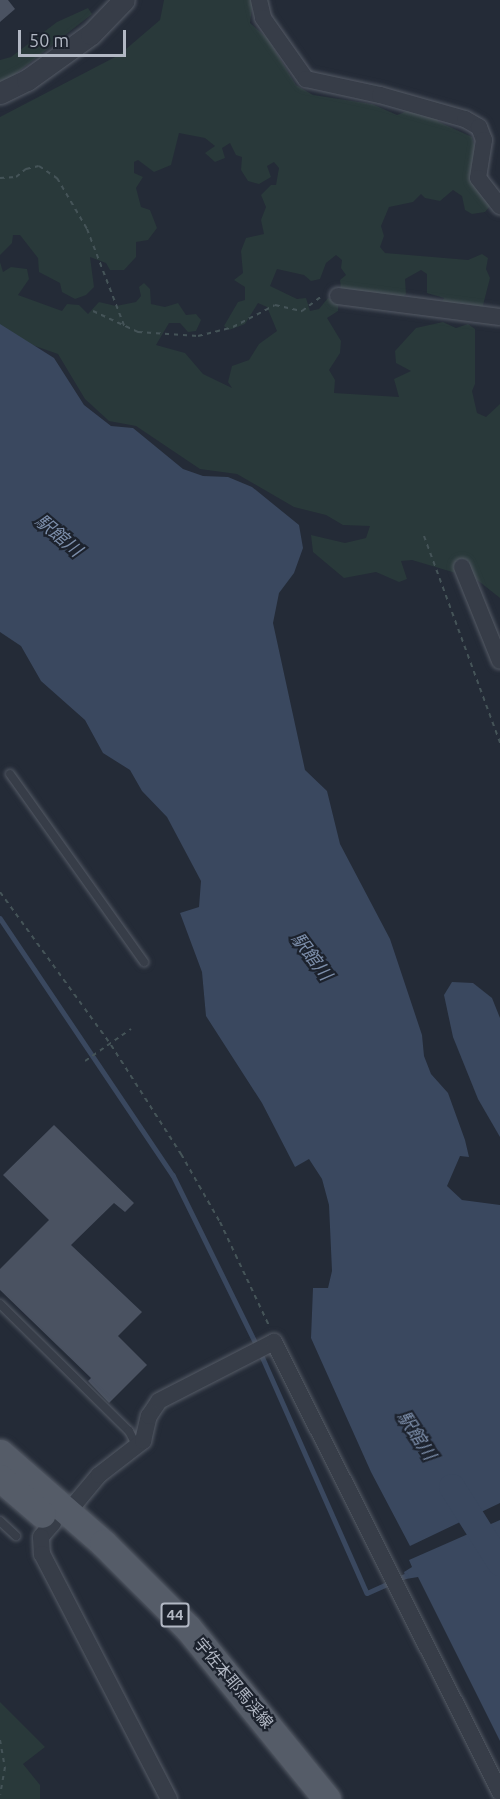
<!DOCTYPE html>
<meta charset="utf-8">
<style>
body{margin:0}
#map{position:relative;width:500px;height:1799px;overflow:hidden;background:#242b37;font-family:Ubuntu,"Noto Sans JP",sans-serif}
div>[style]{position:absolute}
.green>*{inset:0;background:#29393a}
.water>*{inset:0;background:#3a485f}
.stream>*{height:4.5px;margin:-2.25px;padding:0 2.25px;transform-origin:2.25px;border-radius:2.25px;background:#3a485f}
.river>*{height:26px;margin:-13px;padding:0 13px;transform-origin:13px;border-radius:13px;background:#3a485f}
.building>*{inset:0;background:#4a5261}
.path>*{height:2px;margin-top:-1px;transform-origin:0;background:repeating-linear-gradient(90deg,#455458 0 4.5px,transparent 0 9px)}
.roads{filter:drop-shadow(0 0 2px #555b66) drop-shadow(0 0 2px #555b66)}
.service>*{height:8px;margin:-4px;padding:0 4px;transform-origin:4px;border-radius:4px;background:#373d48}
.minor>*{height:16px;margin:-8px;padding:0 8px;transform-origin:8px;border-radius:8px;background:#373d48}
.tertiary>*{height:21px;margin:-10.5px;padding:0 10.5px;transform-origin:10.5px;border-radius:10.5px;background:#373d48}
.primary>*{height:27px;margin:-13.5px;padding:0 13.5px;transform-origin:13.5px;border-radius:13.5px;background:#555c68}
span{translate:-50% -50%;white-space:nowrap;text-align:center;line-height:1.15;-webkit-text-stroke:4.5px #1c222d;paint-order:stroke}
.shield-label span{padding:2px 4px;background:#1c222d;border:2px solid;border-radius:4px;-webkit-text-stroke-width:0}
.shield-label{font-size:15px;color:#b2b8c4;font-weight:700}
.street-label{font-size:16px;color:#b2b8c4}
.water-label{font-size:18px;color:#7c8eaa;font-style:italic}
.scale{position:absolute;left:18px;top:30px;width:108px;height:27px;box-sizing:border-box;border:3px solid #b2b8c4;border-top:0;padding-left:8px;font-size:18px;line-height:21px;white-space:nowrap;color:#b2b8c4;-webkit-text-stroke:4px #1c222d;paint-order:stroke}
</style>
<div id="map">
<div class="green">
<div style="clip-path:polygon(164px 0,253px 0,250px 23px,268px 39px,296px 85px,313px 95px,372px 104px,397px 115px,410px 110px,432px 112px,439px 122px,472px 137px,490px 206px,485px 212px,472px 214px,465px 210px,462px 196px,453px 190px,440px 201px,425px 198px,421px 194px,413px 202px,389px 207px,381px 226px,384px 236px,380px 247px,385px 253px,468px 260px,482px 254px,488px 258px,486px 269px,490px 278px,482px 309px,439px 307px,444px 298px,427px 293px,427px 274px,421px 270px,405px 279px,406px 294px,400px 299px,341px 289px,340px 280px,346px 275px,341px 268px,342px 260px,336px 255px,326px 263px,320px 279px,311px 281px,304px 275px,277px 269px,270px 286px,297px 299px,306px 298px,310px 311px,319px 309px,328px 298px,338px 301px,338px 311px,327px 318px,341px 341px,340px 353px,329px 370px,335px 380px,334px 393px,399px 397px,394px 379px,411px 371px,396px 363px,395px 351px,416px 328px,443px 322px,456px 328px,468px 324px,475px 329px,475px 384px,472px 391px,477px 413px,486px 417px,500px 404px,500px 598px,476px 579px,412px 560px,401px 561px,407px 579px,399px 582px,376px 572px,344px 578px,313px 552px,311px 535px,345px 543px,366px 538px,370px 526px,343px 525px,326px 515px,294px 507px,237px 474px,200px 469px,136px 426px,109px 421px,85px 399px,58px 354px,18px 340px,0 327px,0 262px,3px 272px,11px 267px,27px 269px,29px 279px,18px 295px,62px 311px,67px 304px,79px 305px,88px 314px,99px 302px,116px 306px,136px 302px,141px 296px,139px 287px,144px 283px,150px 289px,151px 304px,165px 307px,178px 303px,186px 315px,196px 314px,201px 320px,196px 331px,188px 332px,180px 323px,169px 323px,156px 345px,185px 353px,203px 374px,232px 388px,228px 382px,232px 366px,249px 360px,259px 344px,277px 331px,267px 307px,258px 303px,245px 324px,229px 330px,224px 326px,238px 302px,245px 300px,245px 287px,234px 280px,243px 273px,241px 251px,246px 238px,264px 234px,261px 220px,266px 207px,261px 195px,271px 185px,276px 185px,279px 168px,274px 162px,267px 166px,271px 177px,259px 184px,248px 181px,241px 170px,242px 157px,236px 155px,230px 143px,222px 148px,225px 158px,215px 162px,205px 153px,215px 146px,205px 138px,179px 133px,171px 165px,154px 172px,138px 160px,134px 162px,134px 173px,143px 177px,136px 188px,141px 207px,150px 210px,157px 228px,148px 240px,136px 242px,136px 257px,124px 270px,110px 270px,106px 263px,90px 257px,94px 287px,86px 295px,75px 299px,62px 292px,60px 283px,39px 272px,38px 258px,20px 235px,13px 235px,12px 243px,0 255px,0 117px,119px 55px,160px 20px)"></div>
<div style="clip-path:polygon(88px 8px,92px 14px,0 86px,0 60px,11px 57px,57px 22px)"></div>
<div style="clip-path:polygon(0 1702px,45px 1747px,23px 1764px,40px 1785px,40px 1799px,0 1799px)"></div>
</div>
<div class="water">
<div style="clip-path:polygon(0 324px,54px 358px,84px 405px,111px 426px,133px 428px,183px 469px,203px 476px,228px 477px,252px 487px,299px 525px,303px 548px,294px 573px,279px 593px,273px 623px,305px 770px,327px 791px,340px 844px,390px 939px,422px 1035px,424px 1056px,431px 1074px,448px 1093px,465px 1140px,469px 1157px,460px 1156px,447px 1186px,462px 1200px,500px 1205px,500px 1503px,410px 1546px,371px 1472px,311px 1338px,313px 1288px,328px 1288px,332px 1271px,329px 1205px,322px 1179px,309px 1159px,295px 1167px,262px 1103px,206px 1016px,202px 972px,180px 913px,199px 907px,201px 881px,167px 817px,142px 791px,130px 770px,103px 753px,85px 720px,41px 681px,21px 646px,0 632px)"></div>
<div style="clip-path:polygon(452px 982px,473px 983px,492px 998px,500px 1018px,500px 1137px,478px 1099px,453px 1037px,444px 995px)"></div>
<div style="clip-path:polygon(500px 1520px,500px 1741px,418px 1577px,406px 1579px,404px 1572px,412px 1567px,409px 1560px)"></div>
</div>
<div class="stream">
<div style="left:0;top:918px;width:310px;rotate:56.1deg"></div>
<div style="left:173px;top:1175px;width:191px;rotate:63.8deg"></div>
<div style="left:261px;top:1354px;width:261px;rotate:66.1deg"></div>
<div style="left:367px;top:1593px;width:42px;rotate:-24.1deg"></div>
</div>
<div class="river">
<div style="left:452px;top:1487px;width:90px;rotate:57.7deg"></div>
</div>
<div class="building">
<div style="clip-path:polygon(0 0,8px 0,15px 9px,0 22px)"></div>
<div style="clip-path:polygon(54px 1125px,134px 1203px,125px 1212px,114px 1203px,71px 1245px,142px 1312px,118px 1336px,147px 1365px,109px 1403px,88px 1381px,91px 1378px,0 1290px,0 1269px,49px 1220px,3px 1175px)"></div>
</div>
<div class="path">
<div style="left:0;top:178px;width:16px;rotate:-4deg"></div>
<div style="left:16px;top:177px;width:13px;rotate:-39deg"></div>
<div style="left:26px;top:169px;width:13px;rotate:-13deg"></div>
<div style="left:39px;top:166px;width:22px;rotate:34deg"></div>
<div style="left:57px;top:178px;width:59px;rotate:59.5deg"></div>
<div style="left:87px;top:229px;width:106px;rotate:69deg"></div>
<div style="left:93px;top:311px;width:50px;rotate:25deg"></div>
<div style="left:138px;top:332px;width:60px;rotate:3.8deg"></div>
<div style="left:198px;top:336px;width:36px;rotate:-14deg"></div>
<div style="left:233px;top:327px;width:47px;rotate:-27.6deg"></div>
<div style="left:275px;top:305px;width:28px;rotate:13deg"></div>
<div style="left:302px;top:311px;width:26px;rotate:-37deg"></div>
<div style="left:424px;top:536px;width:221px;rotate:69.8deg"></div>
<div style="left:0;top:892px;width:189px;rotate:54deg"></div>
<div style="left:111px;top:1045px;width:130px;rotate:57.3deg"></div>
<div style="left:181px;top:1154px;width:78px;rotate:60.2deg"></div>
<div style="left:220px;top:1222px;width:117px;rotate:64.7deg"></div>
<div style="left:85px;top:1061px;width:56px;rotate:-34.8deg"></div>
<div style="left:0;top:1740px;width:27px;rotate:80deg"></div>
<div style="left:5px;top:1767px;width:28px;rotate:100deg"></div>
</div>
<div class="roads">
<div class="service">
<div style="left:10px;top:774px;width:231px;rotate:54.5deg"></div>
<div style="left:0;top:1304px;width:181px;rotate:44.6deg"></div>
<div style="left:129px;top:1431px;width:18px;rotate:63deg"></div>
<div style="left:0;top:1521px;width:22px;rotate:43deg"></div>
</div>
<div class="minor">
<div style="left:259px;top:0;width:18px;rotate:77deg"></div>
<div style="left:263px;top:18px;width:75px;rotate:54.8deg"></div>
<div style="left:306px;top:79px;width:76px;rotate:12.2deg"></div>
<div style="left:380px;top:95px;width:88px;rotate:15.8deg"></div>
<div style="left:465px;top:119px;width:16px;rotate:30deg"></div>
<div style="left:479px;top:127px;width:14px;rotate:69deg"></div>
<div style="left:484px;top:140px;width:38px;rotate:99deg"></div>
<div style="left:478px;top:178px;width:36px;rotate:52deg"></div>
<div style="left:338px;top:296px;width:163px;rotate:7.4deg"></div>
<div style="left:462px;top:567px;width:101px;rotate:68deg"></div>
<div style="left:68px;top:1512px;width:48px;rotate:-50deg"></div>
<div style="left:99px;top:1475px;width:56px;rotate:-37.7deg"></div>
<div style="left:143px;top:1441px;width:26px;rotate:-77deg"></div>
<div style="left:149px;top:1416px;width:18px;rotate:-56deg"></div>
<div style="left:159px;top:1401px;width:129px;rotate:-27.2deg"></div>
<div style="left:274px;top:1342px;width:504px;rotate:63.33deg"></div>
<div style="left:53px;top:1523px;width:18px;rotate:131deg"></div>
<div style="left:41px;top:1537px;width:17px;rotate:87deg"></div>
<div style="left:42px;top:1554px;width:276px;rotate:62.6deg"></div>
</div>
<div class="tertiary">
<div style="left:0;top:93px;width:30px;rotate:-26deg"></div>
<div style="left:27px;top:80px;width:79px;rotate:-35.7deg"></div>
<div style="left:91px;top:34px;width:47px;rotate:-45.9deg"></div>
</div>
<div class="primary">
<div style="left:0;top:1453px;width:137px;rotate:41.1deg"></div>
<div style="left:103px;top:1543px;width:120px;rotate:45deg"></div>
<div style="left:188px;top:1628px;width:220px;rotate:50.9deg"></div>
<div style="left:0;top:1478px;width:55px;rotate:40.6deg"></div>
</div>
</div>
<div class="shield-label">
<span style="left:175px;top:1615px">44</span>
</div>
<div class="street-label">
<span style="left:234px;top:1683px;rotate:50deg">宇佐本耶馬渓線</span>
</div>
<div class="water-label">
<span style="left:59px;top:535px;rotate:40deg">駅館川</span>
<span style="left:312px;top:956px;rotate:53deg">駅館川</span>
<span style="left:417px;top:1435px;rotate:57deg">駅館川</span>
</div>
<div class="scale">50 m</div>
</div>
